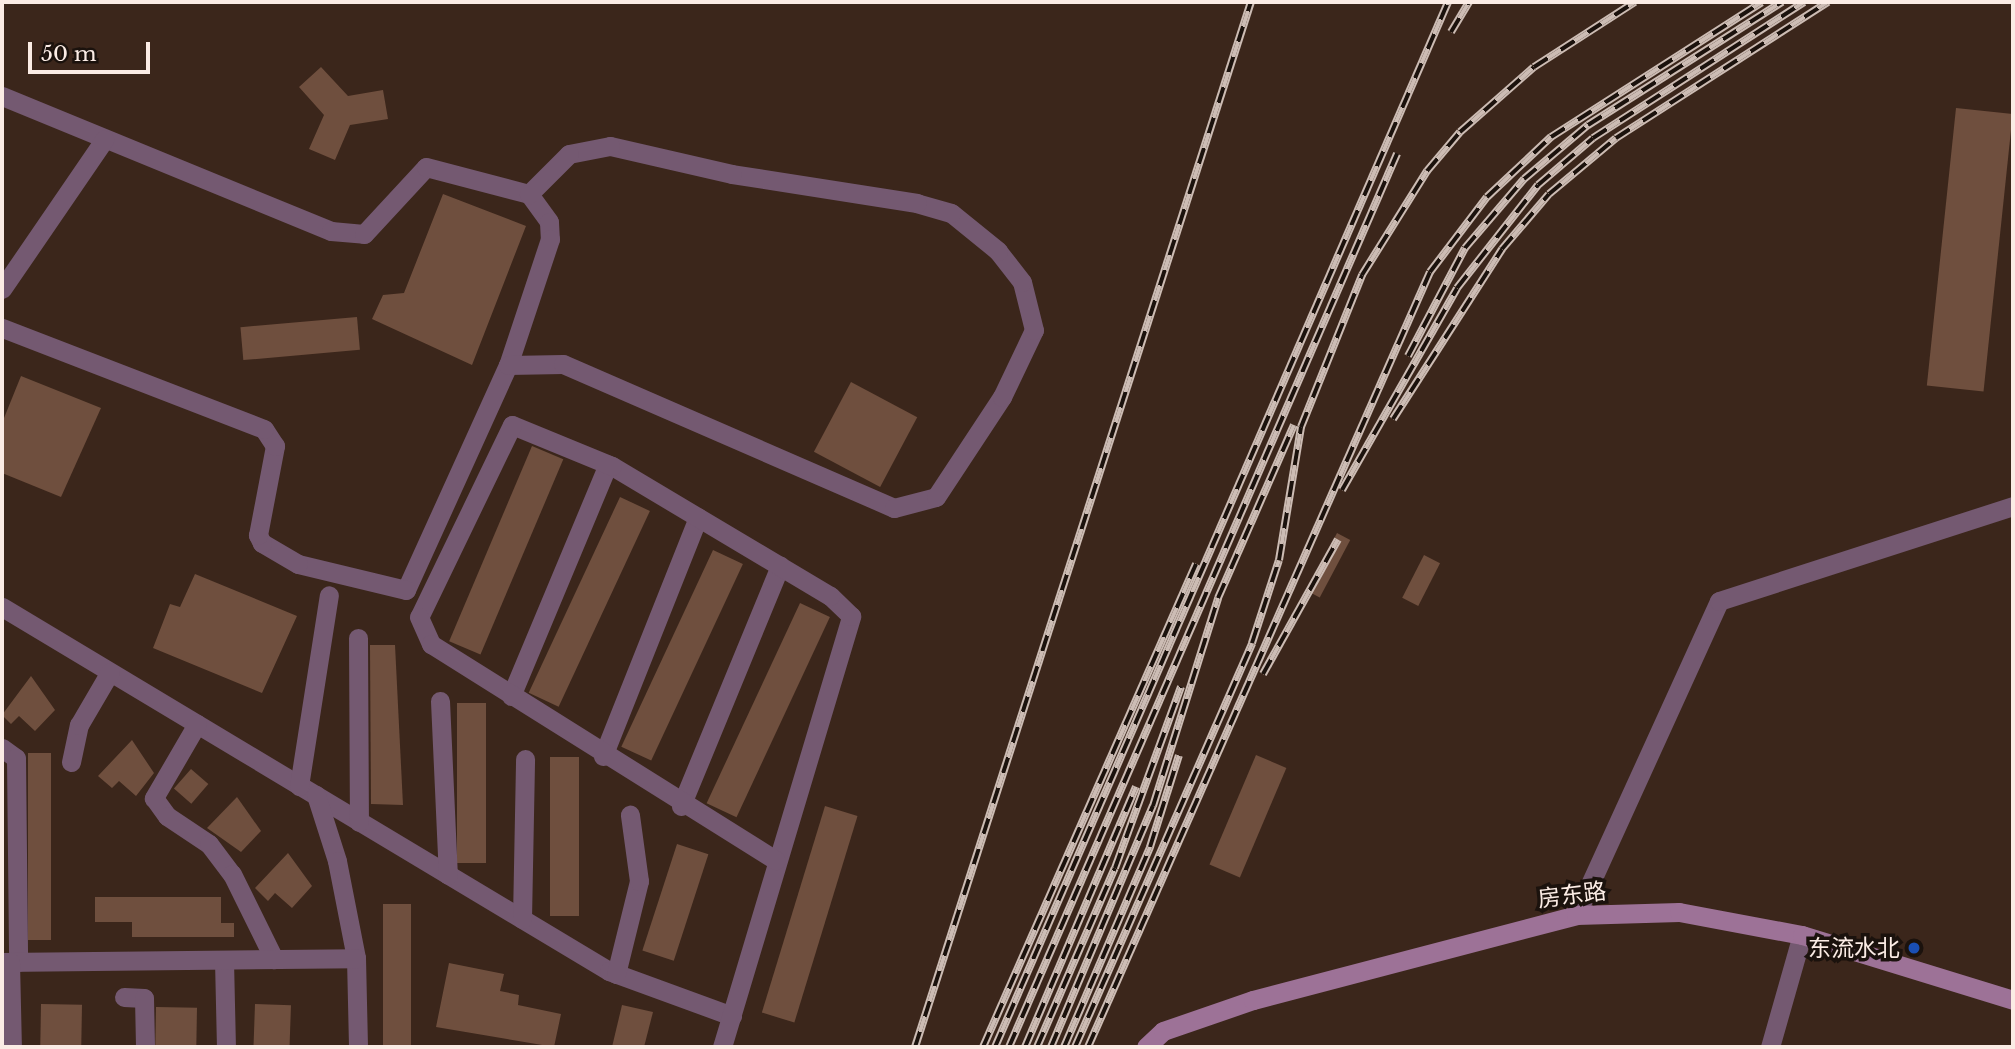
<!DOCTYPE html>
<meta charset="utf-8">
<style>
body{margin:0}
#map{position:relative;width:2015px;height:1049px;overflow:hidden;background:#3b261b;font-family:"Libre Baskerville","Noto Sans SC",serif}
div>[style]{position:absolute}
.building>*{inset:0;background:#6f4f3e;transform-origin:0 0}
.minor>*{height:19px;margin:-9.5px;padding:0 9.5px;transform-origin:9.5px;border-radius:9.5px;background:#745971}
.secondary>*{height:19px;margin:-9.5px;padding:0 9.5px;transform-origin:9.5px;border-radius:9.5px;background:#9d7297}
.rail>*{height:8px;margin-top:-4px;transform-origin:0;background:repeating-linear-gradient(90deg,#1b120d 0 16px,#ccbcb4 0 32px);box-sizing:border-box;border-block:2px solid #ccbcb4}
.dots>*{width:19px;height:19px;translate:-50% -50%;box-sizing:border-box;border:4px solid #1b120d;border-radius:50%}
span{translate:-50% -50%;white-space:nowrap;text-align:center;line-height:1.15;-webkit-text-stroke:7px #1b120d;paint-order:stroke}
.street-label{font-size:23px;color:#fbece5}
.poi-label{font-size:23px;color:#fbece5}
.right{translate:-100% -50%;text-align:right}
.frame{position:absolute;inset:0;border:4px solid #fbece5;pointer-events:none}
.scale{position:absolute;left:28px;top:42px;width:122px;height:32px;box-sizing:border-box;border:4px solid #fbece5;border-top:0;padding-left:9px;font-size:21px;line-height:24px;white-space:nowrap;color:#fbece5;-webkit-text-stroke:5px #1b120d;paint-order:stroke}
</style>
<div id="map">
<div class="building">
<div style="clip-path:polygon(321px 67px,348px 96px,383px 90px,388px 119px,350px 125px,335px 160px,309px 149px,324px 115px,299px 87px)"></div>
<div style="left:1956px;top:108px;width:57px;height:279px;rotate:6deg"></div>
<div style="clip-path:polygon(443px 194px,526px 226px,472px 365px,372px 319px,383px 295px,404px 293px)"></div>
<div style="left:357px;top:317px;width:33px;height:117px;rotate:85deg"></div>
<div style="clip-path:polygon(21px 376px,101px 408px,61px 497px,2px 473px,2px 423px)"></div>
<div style="left:851px;top:382px;width:75px;height:79px;rotate:28deg"></div>
<div style="left:532px;top:446px;width:34px;height:212px;rotate:23deg"></div>
<div style="left:620px;top:497px;width:33px;height:216px;rotate:25deg"></div>
<div style="left:1337px;top:533px;width:15px;height:65px;rotate:28deg"></div>
<div style="left:713px;top:550px;width:33px;height:217px;rotate:25deg"></div>
<div style="left:1424px;top:555px;width:18px;height:48px;rotate:27deg"></div>
<div style="clip-path:polygon(195px 574px,297px 616px,262px 693px,153px 648px,170px 604px,180px 607px)"></div>
<div style="left:800px;top:603px;width:33px;height:221px;rotate:25deg"></div>
<div style="clip-path:polygon(370px 645px,395px 645px,403px 805px,371px 804px)"></div>
<div style="clip-path:polygon(31px 676px,55px 710px,35px 731px,19px 716px,11px 724px,2px 715px)"></div>
<div style="left:457px;top:703px;width:29px;height:160px"></div>
<div style="clip-path:polygon(132px 740px,154px 773px,136px 796px,119px 781px,112px 788px,98px 776px)"></div>
<div style="left:28px;top:753px;width:23px;height:187px"></div>
<div style="left:1256px;top:755px;width:33px;height:119px;rotate:23deg"></div>
<div style="left:550px;top:757px;width:29px;height:159px"></div>
<div style="left:191px;top:769px;width:23px;height:26px;rotate:41deg"></div>
<div style="clip-path:polygon(237px 797px,261px 831px,241px 852px,207px 828px)"></div>
<div style="left:825px;top:806px;width:34px;height:216px;rotate:17deg"></div>
<div style="left:677px;top:844px;width:33px;height:112px;rotate:18deg"></div>
<div style="clip-path:polygon(288px 853px,312px 886px,292px 908px,275px 893px,268px 901px,255px 888px)"></div>
<div style="clip-path:polygon(95px 897px,221px 897px,221px 923px,234px 923px,234px 937px,132px 937px,132px 922px,95px 922px)"></div>
<div style="left:383px;top:904px;width:28px;height:143px"></div>
<div style="clip-path:polygon(449px 963px,504px 974px,500px 991px,519px 995px,518px 1005px,561px 1014px,554px 1047px,436px 1027px)"></div>
<div style="left:41px;top:1004px;width:41px;height:43px;rotate:1deg"></div>
<div style="left:255px;top:1004px;width:36px;height:43px;rotate:2deg"></div>
<div style="clip-path:polygon(622px 1005px,653px 1012px,644px 1047px,612px 1047px)"></div>
<div style="left:156px;top:1007px;width:41px;height:40px;rotate:1deg"></div>
</div>
<div class="minor">
<div style="left:2px;top:96px;width:356px;rotate:22.3deg"></div>
<div style="left:331px;top:231px;width:33px;rotate:5deg"></div>
<div style="left:364px;top:234px;width:91px;rotate:-47.2deg"></div>
<div style="left:426px;top:167px;width:106px;rotate:14.7deg"></div>
<div style="left:529px;top:194px;width:34px;rotate:54deg"></div>
<div style="left:549px;top:222px;width:17px;rotate:87deg"></div>
<div style="left:550px;top:239px;width:133px;rotate:108.4deg"></div>
<div style="left:508px;top:365px;width:247px;rotate:114.4deg"></div>
<div style="left:406px;top:590px;width:111px;rotate:-166.5deg"></div>
<div style="left:298px;top:564px;width:42px;rotate:-149.7deg"></div>
<div style="left:262px;top:543px;width:9px;rotate:-117deg"></div>
<div style="left:258px;top:535px;width:91px;rotate:-79.2deg"></div>
<div style="left:275px;top:446px;width:20px;rotate:-123deg"></div>
<div style="left:264px;top:429px;width:281px;rotate:-158.9deg"></div>
<div style="left:2px;top:289px;width:181px;rotate:-55.6deg"></div>
<div style="left:508px;top:365px;width:55px;rotate:-1deg"></div>
<div style="left:563px;top:364px;width:361px;rotate:23.5deg"></div>
<div style="left:894px;top:508px;width:43px;rotate:-14.7deg"></div>
<div style="left:936px;top:497px;width:120px;rotate:-56.6deg"></div>
<div style="left:1002px;top:397px;width:74px;rotate:-64.5deg"></div>
<div style="left:1034px;top:330px;width:49px;rotate:-104deg"></div>
<div style="left:1022px;top:282px;width:39px;rotate:-128deg"></div>
<div style="left:998px;top:251px;width:60px;rotate:-141deg"></div>
<div style="left:951px;top:213px;width:35px;rotate:-164deg"></div>
<div style="left:917px;top:203px;width:187px;rotate:-171.1deg"></div>
<div style="left:732px;top:174px;width:125px;rotate:-167.1deg"></div>
<div style="left:610px;top:146px;width:42px;rotate:169deg"></div>
<div style="left:569px;top:154px;width:57px;rotate:135deg"></div>
<div style="left:2px;top:607px;width:708px;rotate:30.95deg"></div>
<div style="left:609px;top:971px;width:131px;rotate:20.1deg"></div>
<div style="left:358px;top:638px;width:184px;rotate:89.7deg"></div>
<div style="left:511px;top:696px;width:251px;rotate:-67.3deg"></div>
<div style="left:440px;top:701px;width:174px;rotate:87.4deg"></div>
<div style="left:197px;top:724px;width:86px;rotate:120.2deg"></div>
<div style="left:154px;top:798px;width:22px;rotate:54deg"></div>
<div style="left:167px;top:816px;width:50px;rotate:33.7deg"></div>
<div style="left:209px;top:844px;width:38px;rotate:53deg"></div>
<div style="left:232px;top:874px;width:95px;rotate:63.7deg"></div>
<div style="left:2px;top:748px;width:17px;rotate:36deg"></div>
<div style="left:16px;top:758px;width:204px;rotate:89.4deg"></div>
<div style="left:603px;top:756px;width:257px;rotate:-68.3deg"></div>
<div style="left:71px;top:762px;width:38px;rotate:-78deg"></div>
<div style="left:79px;top:725px;width:61px;rotate:-59.7deg"></div>
<div style="left:299px;top:786px;width:193px;rotate:-81.1deg"></div>
<div style="left:316px;top:795px;width:69px;rotate:72.3deg"></div>
<div style="left:337px;top:861px;width:99px;rotate:78.9deg"></div>
<div style="left:356px;top:958px;width:89px;rotate:88.7deg"></div>
<div style="left:681px;top:806px;width:260px;rotate:-67.6deg"></div>
<div style="left:1576px;top:915px;width:345px;rotate:-65.5deg"></div>
<div style="left:1719px;top:601px;width:309px;rotate:-17.9deg"></div>
<div style="left:522px;top:919px;width:160px;rotate:-88.9deg"></div>
<div style="left:224px;top:960px;width:87px;rotate:88.7deg"></div>
<div style="left:2px;top:962px;width:354px;rotate:-0.6deg"></div>
<div style="left:10px;top:962px;width:85px;rotate:88.7deg"></div>
<div style="left:616px;top:974px;width:96px;rotate:-76.1deg"></div>
<div style="left:639px;top:881px;width:67px;rotate:-97.8deg"></div>
<div style="left:124px;top:997px;width:20px;rotate:3deg"></div>
<div style="left:144px;top:998px;width:49px;rotate:88.8deg"></div>
<div style="left:722px;top:1047px;width:450px;rotate:-73.3deg"></div>
<div style="left:851px;top:616px;width:29px;rotate:-136deg"></div>
<div style="left:830px;top:596px;width:254px;rotate:-149.2deg"></div>
<div style="left:612px;top:466px;width:108px;rotate:-157.7deg"></div>
<div style="left:512px;top:425px;width:213px;rotate:115.8deg"></div>
<div style="left:419px;top:617px;width:30px;rotate:66deg"></div>
<div style="left:431px;top:644px;width:407px;rotate:32.1deg"></div>
<div style="left:1770px;top:1047px;width:116px;rotate:-74.1deg"></div>
</div>
<div class="secondary">
<div style="left:1146px;top:1047px;width:23px;rotate:-43deg"></div>
<div style="left:1163px;top:1031px;width:95px;rotate:-19deg"></div>
<div style="left:1253px;top:1000px;width:334px;rotate:-14.7deg"></div>
<div style="left:1576px;top:915px;width:103px;rotate:-1.7deg"></div>
<div style="left:1679px;top:912px;width:125px;rotate:10.6deg"></div>
<div style="left:1802px;top:935px;width:221px;rotate:17.1deg"></div>
</div>
<div class="rail">
<div style="left:1451px;top:32px;width:35px;rotate:-59deg"></div>
<div style="left:1408px;top:356px;width:122px;rotate:-62.2deg"></div>
<div style="left:1465px;top:248px;width:91px;rotate:-49.5deg"></div>
<div style="left:1524px;top:179px;width:84px;rotate:-40.2deg"></div>
<div style="left:1588px;top:125px;width:230px;rotate:-32.4deg"></div>
<div style="left:1393px;top:419px;width:202px;rotate:-57.3deg"></div>
<div style="left:1502px;top:249px;width:72px;rotate:-49.5deg"></div>
<div style="left:1549px;top:194px;width:87px;rotate:-39.9deg"></div>
<div style="left:1616px;top:138px;width:252px;rotate:-32.7deg"></div>
<div style="left:1342px;top:490px;width:232px;rotate:-60.3deg"></div>
<div style="left:1457px;top:288px;width:131px;rotate:-51.8deg"></div>
<div style="left:1538px;top:185px;width:72px;rotate:-40.5deg"></div>
<div style="left:1593px;top:138px;width:251px;rotate:-32.8deg"></div>
<div style="left:1263px;top:674px;width:154px;rotate:-60.9deg"></div>
<div style="left:915px;top:1047px;width:1098px;rotate:-72.18deg"></div>
<div style="left:983px;top:1047px;width:528px;rotate:-66.2deg"></div>
<div style="left:995px;top:1047px;width:1139px;rotate:-66.56deg"></div>
<div style="left:1009px;top:1047px;width:974px;rotate:-66.52deg"></div>
<div style="left:1025px;top:1047px;width:283px;rotate:-66.9deg"></div>
<div style="left:1037px;top:1047px;width:195px;rotate:-66.5deg"></div>
<div style="left:1115px;top:868px;width:193px;rotate:-70deg"></div>
<div style="left:1051px;top:1047px;width:262px;rotate:-67.1deg"></div>
<div style="left:1153px;top:806px;width:218px;rotate:-72.6deg"></div>
<div style="left:1218px;top:598px;width:189px;rotate:-66.3deg"></div>
<div style="left:1064px;top:1047px;width:218px;rotate:-66.7deg"></div>
<div style="left:1150px;top:847px;width:96px;rotate:-72.5deg"></div>
<div style="left:1075px;top:1047px;width:441px;rotate:-66.3deg"></div>
<div style="left:1252px;top:643px;width:87px;rotate:-72deg"></div>
<div style="left:1279px;top:560px;width:135px;rotate:-80.6deg"></div>
<div style="left:1301px;top:427px;width:164px;rotate:-68.1deg"></div>
<div style="left:1362px;top:275px;width:123px;rotate:-58deg"></div>
<div style="left:1427px;top:171px;width:51px;rotate:-49.8deg"></div>
<div style="left:1460px;top:132px;width:98px;rotate:-41.3deg"></div>
<div style="left:1534px;top:67px;width:120px;rotate:-32.8deg"></div>
<div style="left:1088px;top:1047px;width:847px;rotate:-66.19deg"></div>
<div style="left:1430px;top:272px;width:94px;rotate:-52.8deg"></div>
<div style="left:1487px;top:197px;width:88px;rotate:-43.2deg"></div>
<div style="left:1551px;top:137px;width:250px;rotate:-32.6deg"></div>
</div>
<div class="dots">
<div style="left:1914px;top:948px;background:#1a4fb4"></div>
</div>
<div class="street-label">
<span style="left:1572px;top:895px;rotate:-7deg">房东路</span>
</div>
<div class="poi-label">
<span class="right" style="left:1900px;top:948px">东流水北</span>
</div>
<div class="frame"></div>
<div class="scale">50 m</div>
</div>
